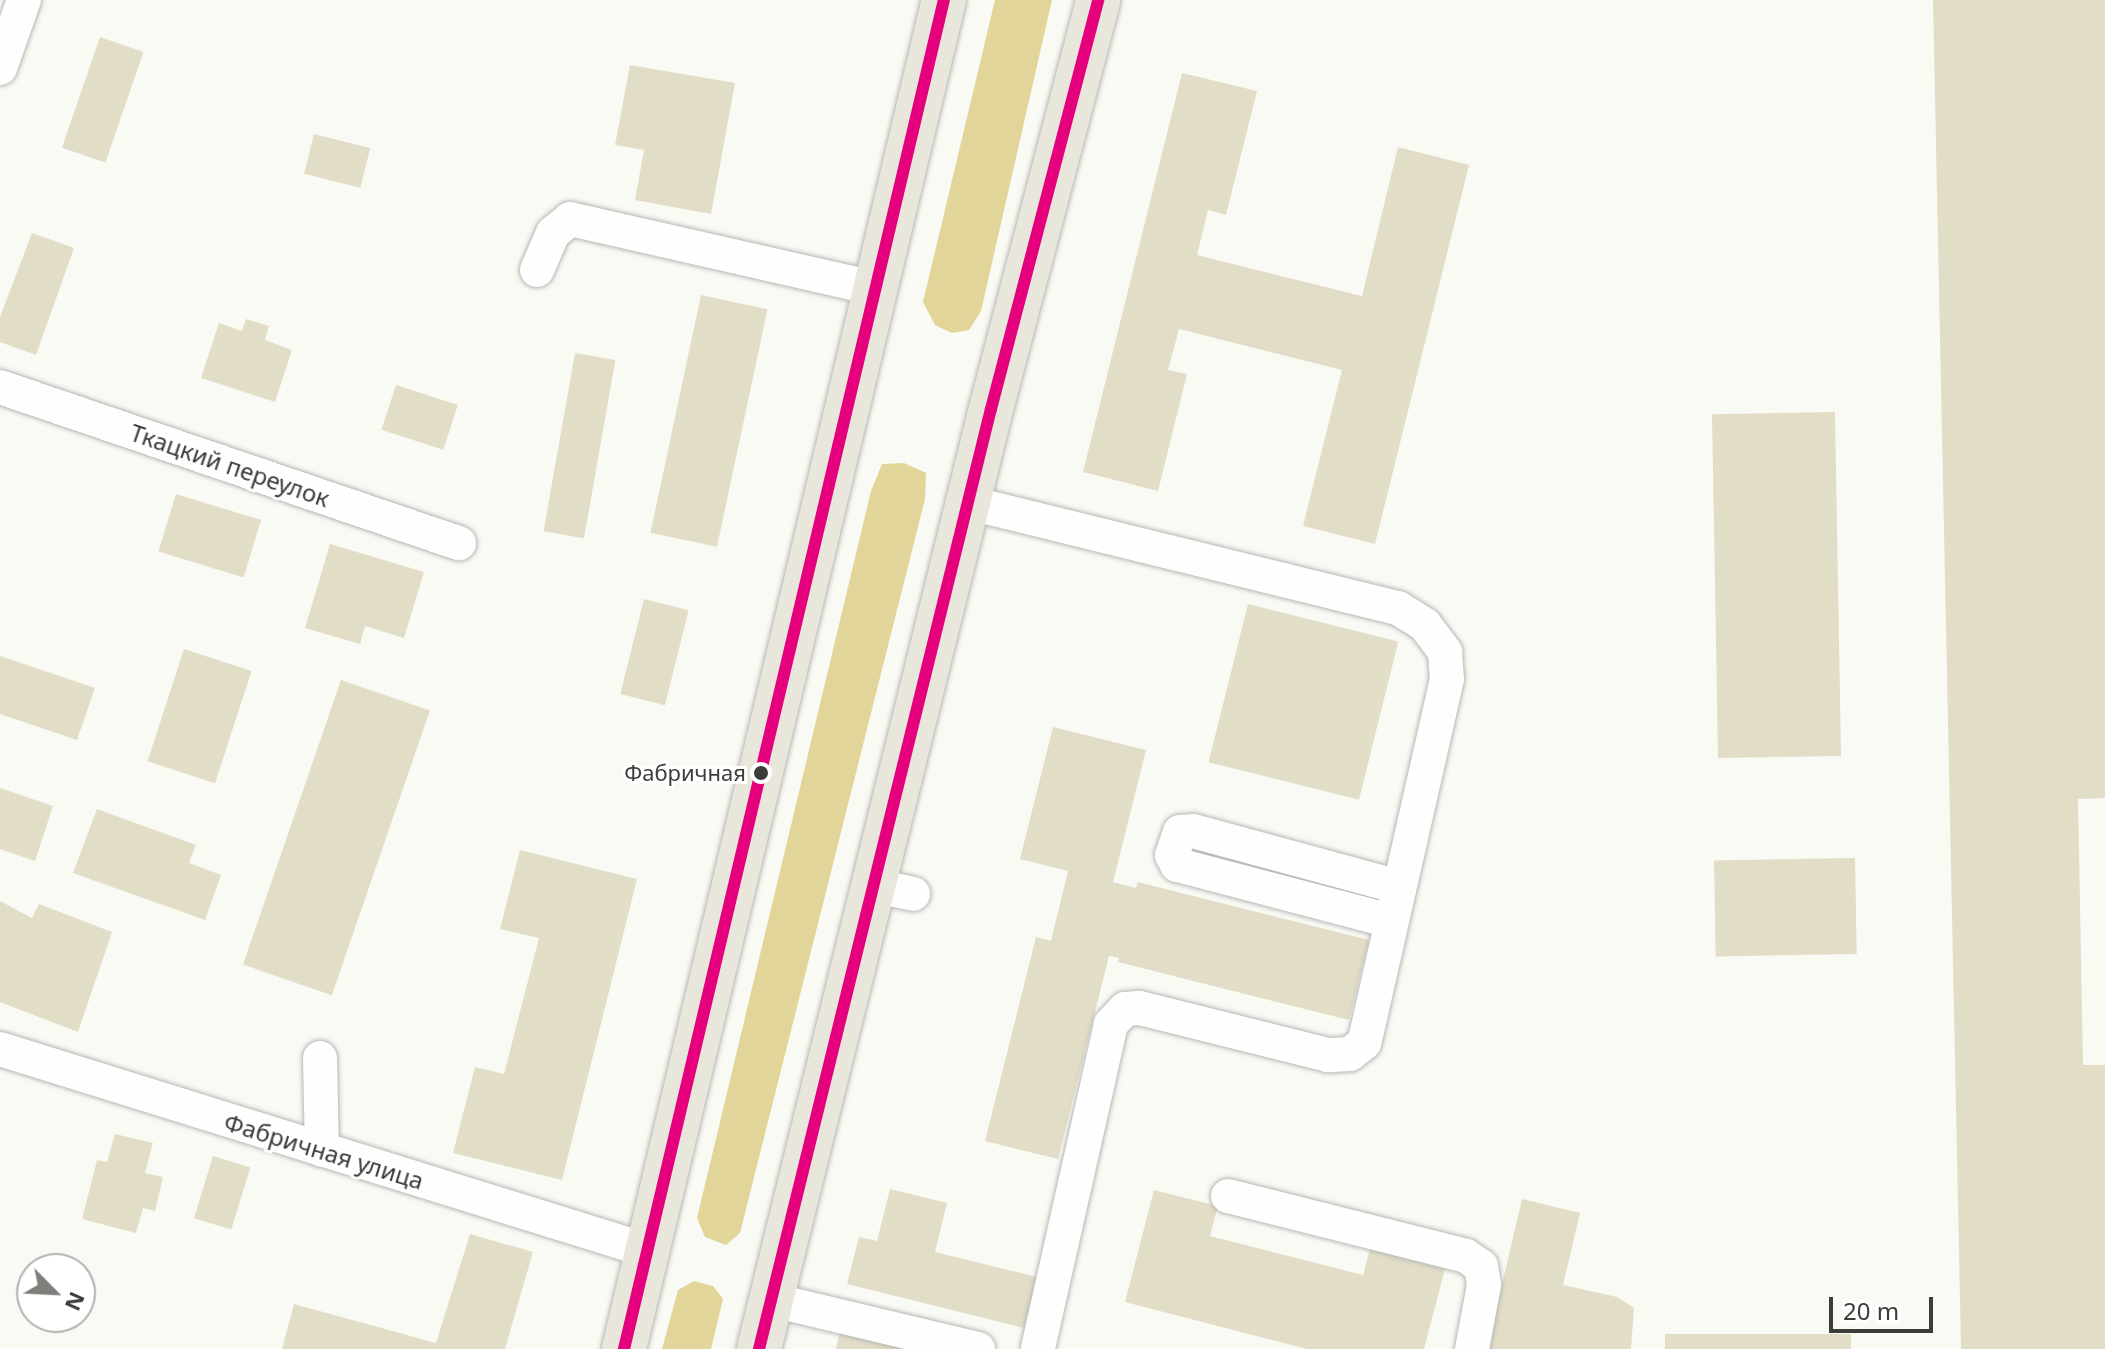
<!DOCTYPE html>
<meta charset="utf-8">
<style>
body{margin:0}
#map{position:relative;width:2105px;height:1349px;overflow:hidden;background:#fafaf5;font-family:"Noto Sans",sans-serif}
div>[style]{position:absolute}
.forest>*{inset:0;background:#e2d599}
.building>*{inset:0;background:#e2ddc7;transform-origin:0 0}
.roads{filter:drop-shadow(0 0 2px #b7b7b4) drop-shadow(0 0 2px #b7b7b4)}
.minor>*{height:34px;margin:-17px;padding:0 17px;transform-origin:17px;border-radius:17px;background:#fefefe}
.major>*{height:44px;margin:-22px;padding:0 22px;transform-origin:22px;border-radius:22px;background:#e9e7dc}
.bus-1>*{height:12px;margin:-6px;padding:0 6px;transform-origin:6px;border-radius:6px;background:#e5007d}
.dots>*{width:22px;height:22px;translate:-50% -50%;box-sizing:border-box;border:4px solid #fff;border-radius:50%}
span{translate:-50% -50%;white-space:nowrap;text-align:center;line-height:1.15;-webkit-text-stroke:6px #fff;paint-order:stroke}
.bus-label{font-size:22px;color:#3c3c39}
.right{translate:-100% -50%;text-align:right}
.street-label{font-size:24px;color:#3c3c39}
.north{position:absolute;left:16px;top:1253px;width:80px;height:80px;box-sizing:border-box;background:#fff;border:2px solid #b1b1b0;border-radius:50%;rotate:114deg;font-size:22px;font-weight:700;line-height:32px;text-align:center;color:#3c3c39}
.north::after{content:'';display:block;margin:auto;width:28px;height:36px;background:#7e7e7b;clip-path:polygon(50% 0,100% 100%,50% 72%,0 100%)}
.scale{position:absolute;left:1829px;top:1297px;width:104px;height:36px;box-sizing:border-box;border:4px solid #3c3c39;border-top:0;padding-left:10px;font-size:24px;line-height:28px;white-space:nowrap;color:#3c3c39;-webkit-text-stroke:6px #fff;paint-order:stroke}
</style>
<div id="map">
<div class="forest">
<div style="clip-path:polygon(995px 0,1052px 0,981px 311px,969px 330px,952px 333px,935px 325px,923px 302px)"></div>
<div style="clip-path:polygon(904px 463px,926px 473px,925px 499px,740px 1233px,726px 1245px,705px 1237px,697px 1218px,871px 491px,882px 464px)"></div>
<div style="clip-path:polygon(694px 1281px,713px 1286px,723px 1299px,711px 1349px,662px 1349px,678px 1290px)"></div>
</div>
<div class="building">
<div style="clip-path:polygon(1933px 0,2105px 0,2105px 798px,2078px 799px,2083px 1065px,2105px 1065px,2105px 1349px,1961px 1349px)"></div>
<div style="left:100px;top:37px;width:46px;height:117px;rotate:19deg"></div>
<div style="clip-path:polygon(630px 65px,735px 83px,711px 214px,635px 200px,644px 150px,615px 145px)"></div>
<div style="clip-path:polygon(1182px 73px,1257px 91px,1226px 215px,1208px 210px,1197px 255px,1362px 296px,1398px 147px,1469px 165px,1375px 544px,1303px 526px,1342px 370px,1179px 329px,1168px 370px,1187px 374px,1158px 491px,1083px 472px)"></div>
<div style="left:314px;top:134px;width:58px;height:41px;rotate:14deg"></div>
<div style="clip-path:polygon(32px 233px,74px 248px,36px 355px,0 342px,0 317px)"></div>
<div style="left:701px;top:295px;width:68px;height:243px;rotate:12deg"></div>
<div style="clip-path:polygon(246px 319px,269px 326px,265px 340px,292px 350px,275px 402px,201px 378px,219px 323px,242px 331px)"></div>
<div style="left:575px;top:353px;width:41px;height:181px;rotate:10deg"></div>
<div style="left:396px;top:385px;width:65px;height:47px;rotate:18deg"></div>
<div style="left:1835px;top:412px;width:344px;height:123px;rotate:89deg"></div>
<div style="left:176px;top:494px;width:89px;height:60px;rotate:17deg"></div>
<div style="clip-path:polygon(330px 544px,424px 572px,404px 638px,365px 626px,360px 644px,305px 628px)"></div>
<div style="left:644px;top:599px;width:46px;height:98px;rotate:14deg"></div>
<div style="left:1248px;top:604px;width:155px;height:163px;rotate:14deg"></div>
<div style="left:184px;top:649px;width:71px;height:118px;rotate:18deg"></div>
<div style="clip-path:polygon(0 656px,95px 688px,77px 740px,0 714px)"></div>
<div style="left:341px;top:680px;width:94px;height:301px;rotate:19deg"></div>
<div style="clip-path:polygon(1053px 727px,1146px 750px,1113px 882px,1136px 888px,1138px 882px,1369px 940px,1349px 1020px,1118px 962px,1119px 958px,1109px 956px,1058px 1159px,985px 1141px,1036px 937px,1051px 941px,1068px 871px,1020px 859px)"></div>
<div style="clip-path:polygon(0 788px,53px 806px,35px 861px,0 849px)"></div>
<div style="clip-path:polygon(97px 809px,196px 845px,189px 863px,221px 875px,205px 920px,73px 873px)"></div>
<div style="clip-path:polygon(520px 850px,637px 879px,562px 1180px,453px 1153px,475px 1067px,504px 1074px,539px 938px,500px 929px)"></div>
<div style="left:1855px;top:858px;width:96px;height:141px;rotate:89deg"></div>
<div style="clip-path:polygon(0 901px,32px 918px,39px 904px,112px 932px,78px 1032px,0 1002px)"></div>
<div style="clip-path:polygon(115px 1134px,153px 1143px,145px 1173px,163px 1177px,155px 1211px,143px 1208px,136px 1233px,82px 1219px,97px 1160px,107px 1162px)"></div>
<div style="left:213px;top:1156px;width:39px;height:65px;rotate:17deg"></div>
<div style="clip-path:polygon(890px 1189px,947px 1203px,935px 1252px,1037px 1277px,1024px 1328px,847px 1284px,859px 1237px,877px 1241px)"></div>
<div style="clip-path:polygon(1154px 1190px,1218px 1206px,1210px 1236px,1363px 1275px,1370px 1249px,1445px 1269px,1424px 1349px,1307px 1349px,1125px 1302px)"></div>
<div style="clip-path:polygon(1522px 1199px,1580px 1213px,1563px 1285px,1617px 1297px,1634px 1308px,1631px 1349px,1487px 1349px)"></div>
<div style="clip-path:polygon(470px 1234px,533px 1252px,505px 1349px,282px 1349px,294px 1304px,436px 1343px)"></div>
<div style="clip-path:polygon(840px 1330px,912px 1349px,836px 1349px)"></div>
<div style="left:1665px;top:1334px;width:186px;height:15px"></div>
</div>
<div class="roads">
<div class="minor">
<div style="left:0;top:68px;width:72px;rotate:-70.6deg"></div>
<div style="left:537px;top:270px;width:40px;rotate:-66.6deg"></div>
<div style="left:553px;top:233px;width:22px;rotate:-39deg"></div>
<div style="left:570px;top:219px;width:311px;rotate:12.8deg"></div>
<div style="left:0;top:387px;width:485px;rotate:18.8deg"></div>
<div style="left:970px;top:503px;width:441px;rotate:13.8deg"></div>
<div style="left:1398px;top:608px;width:32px;rotate:32deg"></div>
<div style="left:1425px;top:625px;width:34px;rotate:53deg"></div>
<div style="left:1445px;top:652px;width:27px;rotate:86deg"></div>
<div style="left:1447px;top:679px;width:373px;rotate:102.8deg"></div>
<div style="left:1364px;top:1043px;width:18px;rotate:142deg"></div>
<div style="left:1350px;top:1054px;width:22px;rotate:177deg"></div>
<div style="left:1328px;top:1055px;width:195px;rotate:-166deg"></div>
<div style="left:1139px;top:1008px;width:14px;rotate:176deg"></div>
<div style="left:1125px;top:1009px;width:21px;rotate:133deg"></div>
<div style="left:1111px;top:1024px;width:333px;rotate:102.7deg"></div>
<div style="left:876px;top:886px;width:38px;rotate:12deg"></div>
<div style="left:1391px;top:921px;width:221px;rotate:-165.3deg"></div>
<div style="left:1177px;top:865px;width:11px;rotate:-117deg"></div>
<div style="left:1172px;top:855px;width:24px;rotate:-71deg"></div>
<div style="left:1180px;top:832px;width:13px;rotate:-4deg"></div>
<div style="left:1193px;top:831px;width:213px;rotate:15.2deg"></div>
<div style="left:0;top:1049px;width:680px;rotate:17.29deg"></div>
<div style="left:320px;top:1058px;width:92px;rotate:88.8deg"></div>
<div style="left:1228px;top:1196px;width:245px;rotate:14.1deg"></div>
<div style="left:1466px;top:1256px;width:18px;rotate:34deg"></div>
<div style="left:1481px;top:1266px;width:19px;rotate:81deg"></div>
<div style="left:1484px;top:1285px;width:65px;rotate:100.6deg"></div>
<div style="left:772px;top:1300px;width:212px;rotate:13.4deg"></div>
</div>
<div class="major">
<div style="left:624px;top:1349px;width:1386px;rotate:-76.66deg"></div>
<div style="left:759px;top:1349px;width:968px;rotate:-76.14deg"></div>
<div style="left:991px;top:409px;width:423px;rotate:-75.3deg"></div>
</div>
</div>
<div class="bus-1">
<div style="left:624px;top:1349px;width:1386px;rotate:-76.66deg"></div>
<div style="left:759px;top:1349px;width:968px;rotate:-76.14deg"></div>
<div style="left:991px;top:409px;width:423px;rotate:-75.3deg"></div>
</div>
<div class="dots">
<div style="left:761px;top:773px;background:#3c3c39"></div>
</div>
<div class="bus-label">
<span class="right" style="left:746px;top:773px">Фабричная</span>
</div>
<div class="street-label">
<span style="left:230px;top:465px;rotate:19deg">Ткацкий переулок</span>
<span style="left:324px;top:1151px;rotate:17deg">Фабричная улица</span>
</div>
<div class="north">N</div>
<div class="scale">20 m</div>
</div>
